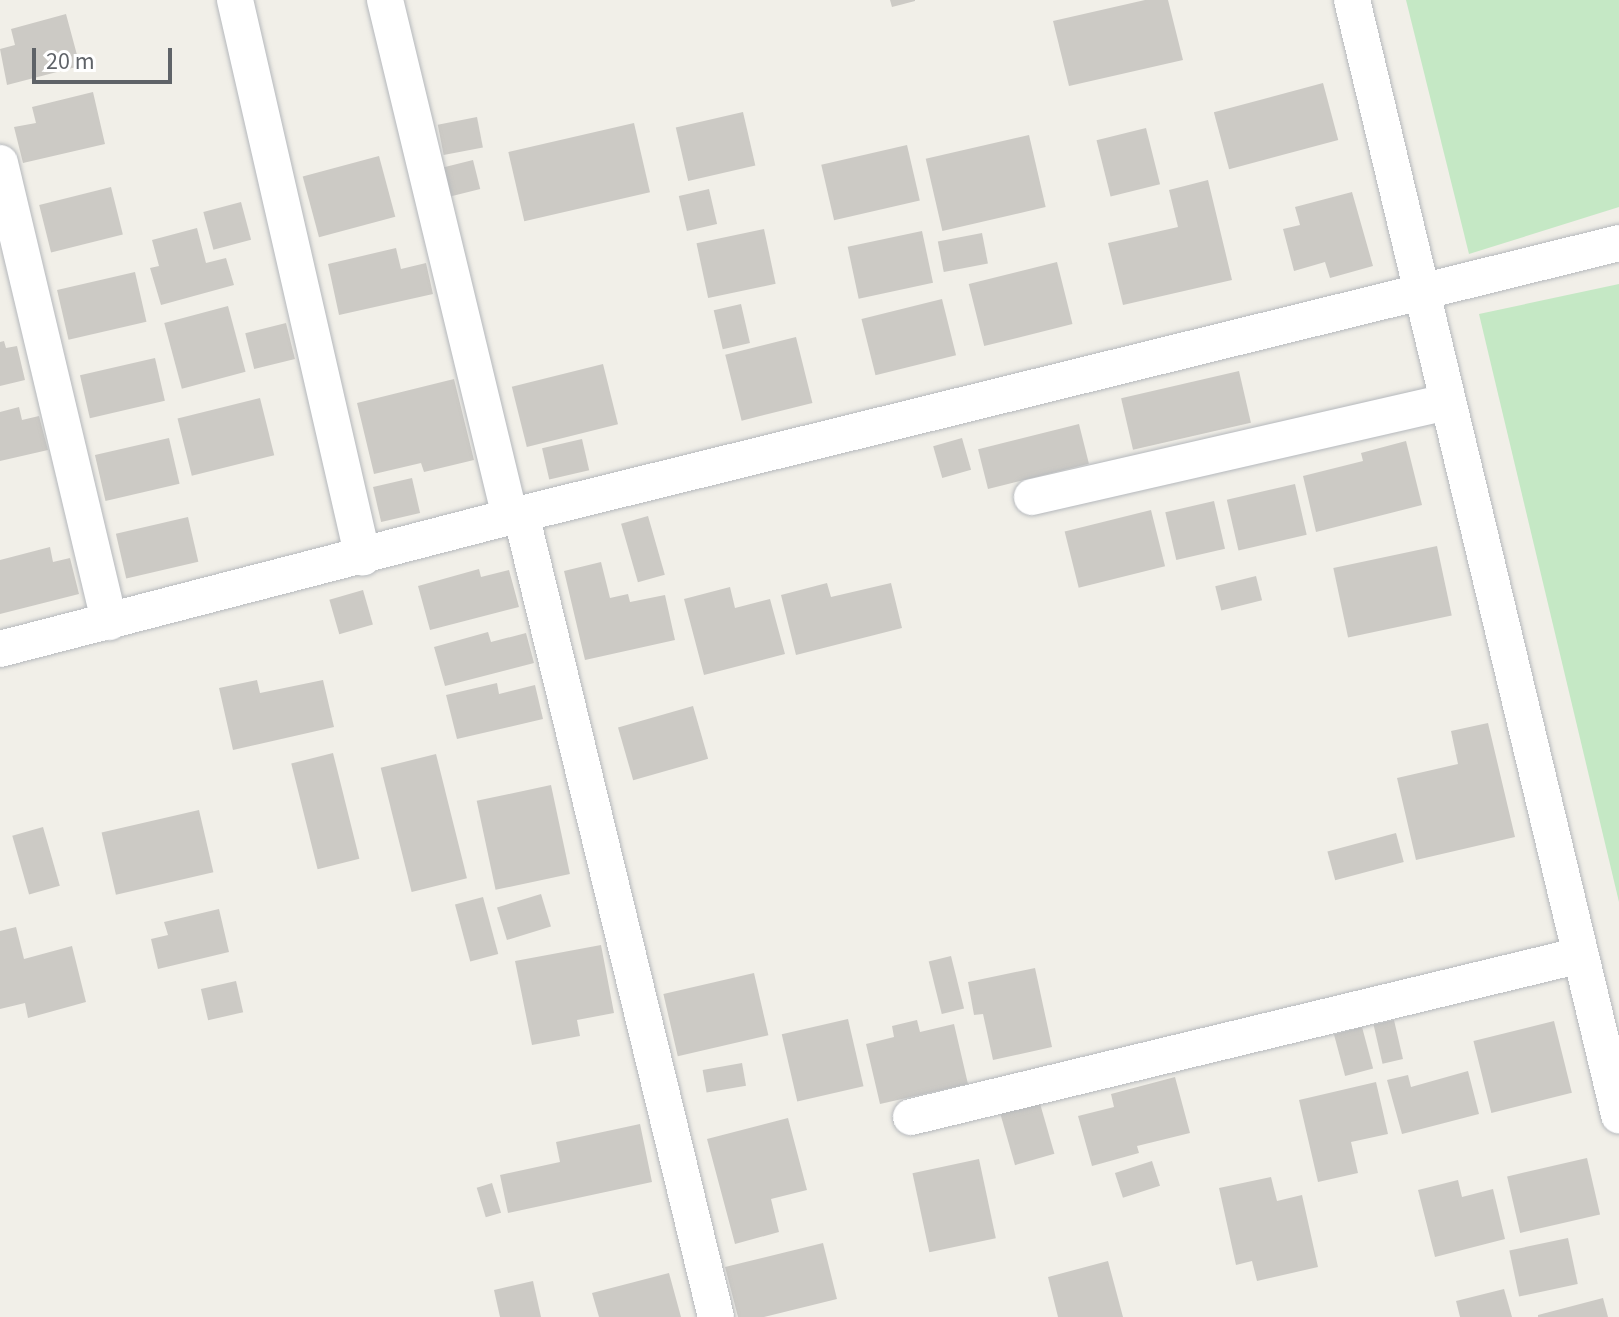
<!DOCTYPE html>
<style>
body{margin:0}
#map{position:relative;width:1619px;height:1317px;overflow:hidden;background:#f1efe8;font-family:"Source Sans 3",sans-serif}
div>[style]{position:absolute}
.green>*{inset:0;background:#c5e8c5}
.building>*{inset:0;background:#cccac5;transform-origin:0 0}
.roads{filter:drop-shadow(0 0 2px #b5b8bc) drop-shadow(0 0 2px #b5b8bc)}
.street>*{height:36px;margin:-18px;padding:0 18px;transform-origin:18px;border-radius:18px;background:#fff}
span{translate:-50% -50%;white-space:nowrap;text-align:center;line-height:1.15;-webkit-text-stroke:6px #fff;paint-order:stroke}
.scale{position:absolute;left:32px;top:48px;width:140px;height:36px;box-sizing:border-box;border:4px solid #5f6368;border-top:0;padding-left:10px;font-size:24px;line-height:28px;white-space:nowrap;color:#5f6368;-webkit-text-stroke:6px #fff;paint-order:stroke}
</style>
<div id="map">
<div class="green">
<div style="clip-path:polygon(1406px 0,1619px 0,1619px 207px,1469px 254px)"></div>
<div style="clip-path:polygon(1619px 284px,1619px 902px,1479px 314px)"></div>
</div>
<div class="building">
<div style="clip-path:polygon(890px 0,915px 0,915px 1px,892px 7px)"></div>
<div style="clip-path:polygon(1145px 0,1168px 0,1183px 60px,1069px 86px,1053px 21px)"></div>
<div style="clip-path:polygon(66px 14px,80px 66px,7px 85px,0 49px,15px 45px,11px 29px)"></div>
<div style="left:1323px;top:83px;width:59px;height:113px;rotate:75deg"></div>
<div style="clip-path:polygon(93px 92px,105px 144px,23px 163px,14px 127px,36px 123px,32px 107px)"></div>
<div style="left:743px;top:112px;width:55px;height:69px;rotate:77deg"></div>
<div style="left:477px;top:117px;width:31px;height:40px;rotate:79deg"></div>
<div style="left:634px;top:123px;width:71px;height:129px;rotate:77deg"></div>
<div style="left:1146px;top:128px;width:58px;height:51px;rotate:76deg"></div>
<div style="left:1029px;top:135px;width:74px;height:106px;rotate:77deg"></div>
<div style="left:907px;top:145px;width:57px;height:88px;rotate:77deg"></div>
<div style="left:379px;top:156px;width:63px;height:79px;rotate:75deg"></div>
<div style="left:473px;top:160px;width:30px;height:34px;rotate:76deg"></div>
<div style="clip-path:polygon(1208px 180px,1232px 280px,1123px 305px,1108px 243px,1178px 227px,1169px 190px)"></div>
<div style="left:111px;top:187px;width:49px;height:74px;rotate:76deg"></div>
<div style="left:709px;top:189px;width:36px;height:31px;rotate:77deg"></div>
<div style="clip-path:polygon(1352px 192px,1373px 266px,1330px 278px,1325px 262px,1294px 271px,1283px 229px,1300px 225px,1295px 207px)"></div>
<div style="left:241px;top:202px;width:39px;height:39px;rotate:75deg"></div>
<div style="clip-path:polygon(197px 228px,206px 263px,226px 258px,234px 285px,161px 305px,150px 268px,159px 266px,152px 240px)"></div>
<div style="left:764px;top:229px;width:56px;height:69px;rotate:78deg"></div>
<div style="left:922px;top:231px;width:53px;height:76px;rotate:78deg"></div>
<div style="left:982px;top:233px;width:31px;height:45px;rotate:79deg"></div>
<div style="clip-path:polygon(396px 248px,401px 269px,426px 263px,433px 294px,339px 315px,328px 264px)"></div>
<div style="left:1057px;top:262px;width:64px;height:91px;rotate:76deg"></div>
<div style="left:135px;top:272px;width:51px;height:80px;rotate:77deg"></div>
<div style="left:942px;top:299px;width:58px;height:83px;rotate:76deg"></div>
<div style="left:741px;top:304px;width:40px;height:28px;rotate:77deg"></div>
<div style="left:228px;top:306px;width:68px;height:66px;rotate:75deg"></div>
<div style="left:286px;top:323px;width:37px;height:42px;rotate:76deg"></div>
<div style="left:796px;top:337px;width:68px;height:73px;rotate:76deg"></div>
<div style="clip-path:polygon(4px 341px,6px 348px,17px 346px,25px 380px,0 386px,0 342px)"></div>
<div style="left:155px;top:358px;width:44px;height:77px;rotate:77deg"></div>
<div style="left:603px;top:364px;width:62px;height:94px;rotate:76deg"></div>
<div style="left:1239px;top:371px;width:53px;height:121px;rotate:77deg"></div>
<div style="clip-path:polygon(454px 379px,474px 460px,424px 472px,421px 463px,374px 474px,357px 403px)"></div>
<div style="left:260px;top:398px;width:59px;height:85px;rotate:76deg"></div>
<div style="clip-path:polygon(19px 407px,22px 420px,39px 416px,48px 450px,0 461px,0 412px)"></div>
<div style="left:1079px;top:424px;width:41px;height:104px;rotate:76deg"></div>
<div style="left:169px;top:438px;width:47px;height:76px;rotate:77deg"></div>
<div style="left:962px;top:438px;width:33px;height:30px;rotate:74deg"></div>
<div style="left:582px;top:439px;width:32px;height:41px;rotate:77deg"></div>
<div style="clip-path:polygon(1406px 441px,1422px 505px,1316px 532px,1303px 476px,1363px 461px,1361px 453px)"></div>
<div style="left:412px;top:478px;width:36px;height:40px;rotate:77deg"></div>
<div style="left:1295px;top:484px;width:52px;height:70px;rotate:77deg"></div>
<div style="left:1214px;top:501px;width:49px;height:50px;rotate:77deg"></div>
<div style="left:1151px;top:510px;width:58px;height:89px;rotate:76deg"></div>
<div style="left:648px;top:516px;width:61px;height:28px;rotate:74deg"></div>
<div style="left:188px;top:517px;width:46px;height:74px;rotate:77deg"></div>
<div style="left:1437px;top:546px;width:71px;height:106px;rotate:78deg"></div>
<div style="clip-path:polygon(50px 547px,53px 562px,70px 558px,79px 594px,0 614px,0 560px)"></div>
<div style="clip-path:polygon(601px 562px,610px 598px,628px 594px,630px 602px,665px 595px,675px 640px,585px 660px,564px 571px)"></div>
<div style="clip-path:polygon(479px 569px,481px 577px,509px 570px,519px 607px,430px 630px,418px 586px)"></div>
<div style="left:1256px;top:576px;width:25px;height:42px;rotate:76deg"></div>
<div style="clip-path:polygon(827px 583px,831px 597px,891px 583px,902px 628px,796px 655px,781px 595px)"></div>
<div style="clip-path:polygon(730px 587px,735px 608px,770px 599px,785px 654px,704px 675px,684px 599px)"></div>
<div style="left:363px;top:590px;width:36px;height:35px;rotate:74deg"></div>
<div style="clip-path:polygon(488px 632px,491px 642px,526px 633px,534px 663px,445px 686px,434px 647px)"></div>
<div style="clip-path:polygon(257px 680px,260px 693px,323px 680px,334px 727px,233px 750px,219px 688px)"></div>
<div style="clip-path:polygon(497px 683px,499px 694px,535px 685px,543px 719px,457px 739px,446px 695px)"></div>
<div style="left:693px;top:706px;width:55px;height:78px;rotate:74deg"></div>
<div style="clip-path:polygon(1488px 723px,1515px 837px,1416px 860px,1397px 778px,1458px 764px,1451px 731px)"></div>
<div style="left:333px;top:753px;width:109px;height:43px;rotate:76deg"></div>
<div style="left:436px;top:754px;width:128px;height:57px;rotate:76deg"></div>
<div style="left:551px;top:785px;width:91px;height:76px;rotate:78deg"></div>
<div style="left:199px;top:810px;width:64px;height:100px;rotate:77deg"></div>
<div style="left:43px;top:827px;width:61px;height:32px;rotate:74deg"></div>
<div style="left:1396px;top:833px;width:30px;height:71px;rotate:75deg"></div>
<div style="left:541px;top:894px;width:34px;height:46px;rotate:73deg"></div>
<div style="left:483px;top:897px;width:59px;height:29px;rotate:75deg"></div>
<div style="clip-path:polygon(219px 909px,229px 952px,158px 969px,151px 939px,168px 935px,164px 922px)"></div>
<div style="clip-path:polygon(16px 927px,24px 959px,72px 946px,86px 1002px,28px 1018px,25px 1003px,0 1009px,0 931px)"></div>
<div style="clip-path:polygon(601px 945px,614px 1013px,577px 1020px,580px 1036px,532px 1045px,515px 961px)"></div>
<div style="left:951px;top:956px;width:54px;height:23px;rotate:76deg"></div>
<div style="clip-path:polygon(1035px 968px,1052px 1047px,993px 1060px,983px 1014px,974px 1015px,968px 982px)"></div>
<div style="left:754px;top:973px;width:64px;height:93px;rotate:77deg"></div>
<div style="left:236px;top:981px;width:32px;height:36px;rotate:77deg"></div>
<div style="left:848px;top:1019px;width:69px;height:68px;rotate:77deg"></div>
<div style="clip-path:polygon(917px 1020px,920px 1032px,954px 1024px,968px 1084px,880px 1104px,866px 1044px,894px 1037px,892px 1026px)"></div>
<div style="left:1394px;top:1020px;width:40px;height:21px;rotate:77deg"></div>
<div style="left:1554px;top:1021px;width:74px;height:83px;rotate:76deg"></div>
<div style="left:1362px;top:1027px;width:43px;height:29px;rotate:75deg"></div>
<div style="left:742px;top:1063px;width:23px;height:40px;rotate:80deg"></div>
<div style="clip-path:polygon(1468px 1071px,1479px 1114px,1402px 1134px,1387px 1080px,1408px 1075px,1411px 1087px)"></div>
<div style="clip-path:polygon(1175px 1077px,1190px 1133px,1137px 1146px,1139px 1153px,1092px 1166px,1078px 1116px,1114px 1107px,1111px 1094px)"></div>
<div style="clip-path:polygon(1376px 1082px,1388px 1134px,1351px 1142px,1358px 1173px,1318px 1182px,1299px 1100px)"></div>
<div style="left:1039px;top:1100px;width:56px;height:41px;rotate:74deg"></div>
<div style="clip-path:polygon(788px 1118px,807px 1190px,771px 1199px,779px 1232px,735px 1244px,707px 1139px)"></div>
<div style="clip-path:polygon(640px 1124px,652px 1182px,508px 1213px,500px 1175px,560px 1162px,556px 1142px)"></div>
<div style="left:1587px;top:1158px;width:58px;height:82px;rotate:77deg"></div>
<div style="left:979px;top:1159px;width:81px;height:68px;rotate:78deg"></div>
<div style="left:1152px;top:1161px;width:26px;height:39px;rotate:72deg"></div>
<div style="clip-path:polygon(1271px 1177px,1277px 1201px,1302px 1195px,1318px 1267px,1257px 1281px,1252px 1261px,1236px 1265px,1219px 1188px)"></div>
<div style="clip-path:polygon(1458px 1180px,1462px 1197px,1493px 1189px,1505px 1239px,1435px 1257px,1418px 1190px)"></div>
<div style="left:492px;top:1183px;width:31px;height:16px;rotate:73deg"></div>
<div style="left:1568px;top:1238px;width:47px;height:60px;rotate:78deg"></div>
<div style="clip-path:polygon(823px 1243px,837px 1299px,764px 1317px,738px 1317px,725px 1267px)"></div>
<div style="clip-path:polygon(1108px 1261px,1123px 1317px,1058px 1317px,1048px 1277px)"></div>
<div style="clip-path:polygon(669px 1273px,681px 1317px,599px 1317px,592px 1293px)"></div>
<div style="clip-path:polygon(533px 1281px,541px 1317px,500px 1317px,494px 1290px)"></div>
<div style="clip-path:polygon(1504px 1289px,1512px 1317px,1460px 1317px,1456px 1301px)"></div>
<div style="clip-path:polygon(1603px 1298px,1608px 1317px,1538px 1317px,1538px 1315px)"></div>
</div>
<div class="roads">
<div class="street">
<div style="left:235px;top:0;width:572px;rotate:77.08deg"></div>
<div style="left:385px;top:0;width:532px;rotate:76.41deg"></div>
<div style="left:1352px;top:0;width:1147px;rotate:76.53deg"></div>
<div style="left:0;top:163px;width:472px;rotate:76.6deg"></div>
<div style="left:1032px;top:497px;width:426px;rotate:-12.9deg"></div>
<div style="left:521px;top:514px;width:826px;rotate:76.35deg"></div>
<div style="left:0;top:649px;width:538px;rotate:-14.53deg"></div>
<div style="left:521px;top:514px;width:1131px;rotate:-13.86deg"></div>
<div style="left:911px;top:1117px;width:689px;rotate:-13.59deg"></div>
</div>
</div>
<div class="scale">20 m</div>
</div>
